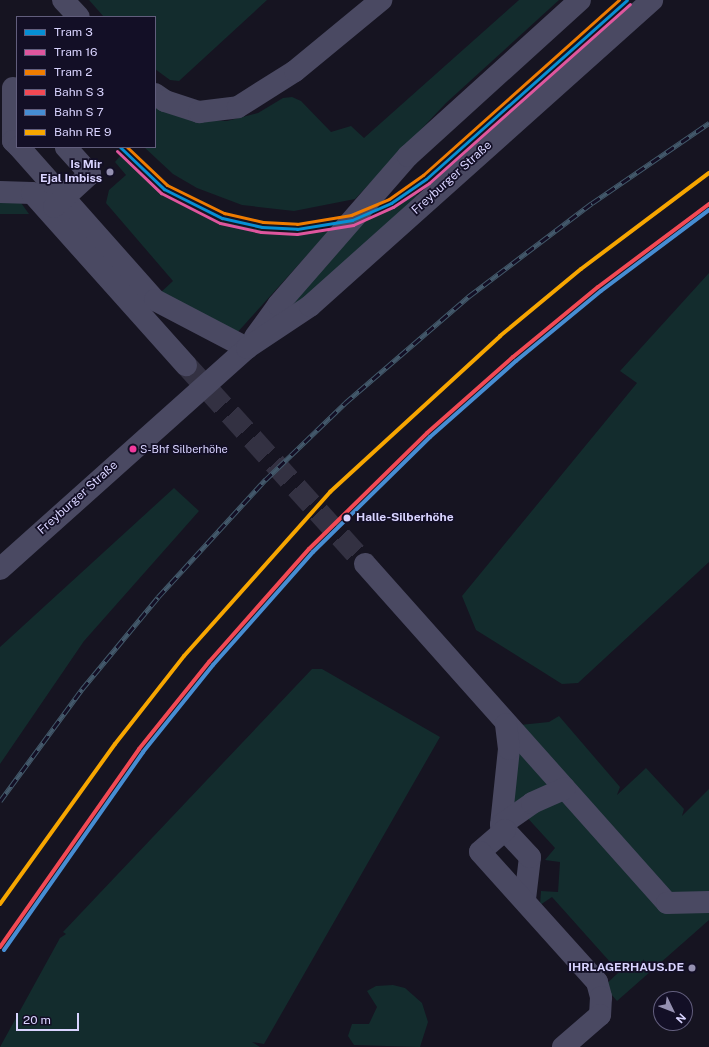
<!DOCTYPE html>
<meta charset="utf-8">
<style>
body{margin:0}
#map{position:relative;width:709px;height:1047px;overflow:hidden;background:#161421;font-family:"Public Sans",sans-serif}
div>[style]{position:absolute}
.green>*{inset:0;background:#132c2d}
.minor-tunnel>*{height:22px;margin-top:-11px;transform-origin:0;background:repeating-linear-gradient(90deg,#333142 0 22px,transparent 0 33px)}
.minor>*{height:22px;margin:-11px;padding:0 11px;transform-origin:11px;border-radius:11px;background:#4a4962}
.rail>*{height:4.5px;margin-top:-2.25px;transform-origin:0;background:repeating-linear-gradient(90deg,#130f26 0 9px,#43596b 0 18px);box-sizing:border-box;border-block:1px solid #43596b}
.rail-1>*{height:4px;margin:-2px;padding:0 2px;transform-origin:2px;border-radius:2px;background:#f24954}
.rail-2>*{height:4px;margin:-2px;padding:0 2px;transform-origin:2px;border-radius:2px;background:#468dd3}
.rail-3>*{height:4px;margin:-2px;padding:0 2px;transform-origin:2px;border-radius:2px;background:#f7a600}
.tram-1>*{height:3px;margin:-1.5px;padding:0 1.5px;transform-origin:1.5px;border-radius:1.5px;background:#068fd4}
.tram-2>*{height:3px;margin:-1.5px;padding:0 1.5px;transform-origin:1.5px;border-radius:1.5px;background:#df569e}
.tram-3>*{height:3px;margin:-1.5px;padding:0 1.5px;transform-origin:1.5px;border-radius:1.5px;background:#ef7c00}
.dots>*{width:11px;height:11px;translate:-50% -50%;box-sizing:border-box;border:2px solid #130f26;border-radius:50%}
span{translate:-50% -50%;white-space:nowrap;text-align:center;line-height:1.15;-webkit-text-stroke:3.5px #130f26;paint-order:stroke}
.bus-label{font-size:11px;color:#d9d4ff}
.left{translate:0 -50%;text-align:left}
.poi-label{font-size:12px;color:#d9d4ff;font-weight:700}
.right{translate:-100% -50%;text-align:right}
.street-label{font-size:12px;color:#d9d4ff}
.stop-label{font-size:12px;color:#d9d4ff;font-weight:700}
.legend{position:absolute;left:16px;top:16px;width:140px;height:132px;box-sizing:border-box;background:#130f26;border:1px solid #625e7d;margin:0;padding:5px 7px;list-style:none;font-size:12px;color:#d9d4ff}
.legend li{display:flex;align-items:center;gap:8px;height:20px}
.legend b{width:20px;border:1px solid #625e7d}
.north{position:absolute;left:653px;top:991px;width:40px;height:40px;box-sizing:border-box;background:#130f26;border:1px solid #625e7d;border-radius:50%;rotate:133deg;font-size:11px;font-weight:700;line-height:16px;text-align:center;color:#d9d4ff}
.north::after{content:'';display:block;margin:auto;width:14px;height:18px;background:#9591b1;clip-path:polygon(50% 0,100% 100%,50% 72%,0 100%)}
.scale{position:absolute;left:16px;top:1013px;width:63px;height:18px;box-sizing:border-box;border:2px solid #d9d4ff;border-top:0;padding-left:5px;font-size:12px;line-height:14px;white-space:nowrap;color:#d9d4ff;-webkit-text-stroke:3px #130f26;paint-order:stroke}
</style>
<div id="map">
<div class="green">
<div style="clip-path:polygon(89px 0,267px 0,179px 81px,170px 80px,155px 69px,155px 17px,104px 17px)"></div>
<div style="clip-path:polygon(519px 0,559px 0,446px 103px,355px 199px,294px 211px,242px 205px,197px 188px,173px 174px,144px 147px,155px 147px,155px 107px,196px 120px,227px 121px,258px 113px,283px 98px,292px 97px,301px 101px,331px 132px,351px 126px,364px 138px)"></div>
<div style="clip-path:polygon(121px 155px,167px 198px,210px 219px,275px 233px,328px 232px,236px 334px,160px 293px,173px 281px,106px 203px,109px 190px,126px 175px,115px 162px)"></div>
<div style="clip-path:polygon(415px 194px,420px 196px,273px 332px,267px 327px,356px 225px)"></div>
<div style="clip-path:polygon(0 199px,19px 200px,29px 214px,0 214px)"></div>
<div style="clip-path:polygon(709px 273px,709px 562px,578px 683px,562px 684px,476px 630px,462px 596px,637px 383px,620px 371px)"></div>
<div style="clip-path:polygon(174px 488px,199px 511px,84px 641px,0 764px,0 647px)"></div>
<div style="clip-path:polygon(312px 669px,322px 669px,440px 737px,264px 1044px,252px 1042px,260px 1047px,0 1047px,60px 938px,66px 934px,63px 932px)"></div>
<div style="clip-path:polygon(559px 716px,620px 787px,617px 795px,646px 768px,684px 809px,682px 816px,709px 789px,709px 920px,617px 1001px,604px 986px,619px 972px,552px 897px,540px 905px,541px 891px,558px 892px,560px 862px,545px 860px,555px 848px,523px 813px,512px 823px,510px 726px,549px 722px)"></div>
<div style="clip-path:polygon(393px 985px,405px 988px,422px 1003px,428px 1022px,420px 1047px,354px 1045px,348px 1036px,352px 1024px,369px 1024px,377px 1007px,367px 991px,376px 986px)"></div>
</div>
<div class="minor-tunnel">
<div style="left:186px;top:365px;width:268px;rotate:48deg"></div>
</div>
<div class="minor">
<div style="left:63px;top:0;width:23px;rotate:47deg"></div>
<div style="left:13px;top:88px;width:53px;rotate:90deg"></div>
<div style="left:13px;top:141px;width:6px;rotate:45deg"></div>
<div style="left:155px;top:94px;width:12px;rotate:35deg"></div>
<div style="left:165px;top:101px;width:36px;rotate:18deg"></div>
<div style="left:199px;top:112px;width:39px;rotate:-7deg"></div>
<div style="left:238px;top:107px;width:67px;rotate:-32.3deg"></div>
<div style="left:295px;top:71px;width:112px;rotate:-39.5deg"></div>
<div style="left:19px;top:147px;width:205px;rotate:48.4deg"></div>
<div style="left:155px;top:300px;width:104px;rotate:27.6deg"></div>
<div style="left:0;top:192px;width:32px;rotate:2deg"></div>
<div style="left:32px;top:193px;width:231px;rotate:48.2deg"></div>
<div style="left:54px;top:207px;width:49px;rotate:-42.5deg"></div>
<div style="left:90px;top:174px;width:36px;rotate:-132deg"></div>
<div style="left:255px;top:337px;width:39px;rotate:-54deg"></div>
<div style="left:278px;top:305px;width:198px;rotate:-48.9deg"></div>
<div style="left:408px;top:156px;width:232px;rotate:-42.2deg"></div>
<div style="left:365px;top:564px;width:454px;rotate:48.3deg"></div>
<div style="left:667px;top:903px;width:42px;rotate:-1.4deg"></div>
<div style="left:0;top:569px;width:331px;rotate:-41.8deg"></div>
<div style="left:247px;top:348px;width:76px;rotate:-33.7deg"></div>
<div style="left:310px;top:306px;width:459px;rotate:-41.8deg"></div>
<div style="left:501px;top:825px;width:76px;rotate:-84deg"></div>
<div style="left:509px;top:749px;width:25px;rotate:-97deg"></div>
<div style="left:501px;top:825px;width:38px;rotate:-35deg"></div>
<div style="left:532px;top:803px;width:36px;rotate:-24deg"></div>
<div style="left:525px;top:899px;width:42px;rotate:-83.2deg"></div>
<div style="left:530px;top:857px;width:37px;rotate:-133deg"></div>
<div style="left:505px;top:830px;width:33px;rotate:139deg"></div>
<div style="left:480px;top:852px;width:175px;rotate:48deg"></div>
<div style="left:597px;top:982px;width:16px;rotate:75deg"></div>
<div style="left:601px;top:997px;width:18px;rotate:93deg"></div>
<div style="left:600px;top:1015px;width:49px;rotate:139.1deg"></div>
</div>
<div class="rail">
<div style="left:0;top:801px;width:139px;rotate:-53.8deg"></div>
<div style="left:82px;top:689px;width:119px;rotate:-50.4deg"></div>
<div style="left:158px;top:597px;width:159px;rotate:-47.6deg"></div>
<div style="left:265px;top:480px;width:111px;rotate:-43.9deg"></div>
<div style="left:345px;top:403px;width:164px;rotate:-40.8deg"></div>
<div style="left:469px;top:296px;width:154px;rotate:-37.1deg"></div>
<div style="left:592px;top:203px;width:142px;rotate:-34.4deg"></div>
</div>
<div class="rail-1">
<div style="left:0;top:947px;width:242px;rotate:-54.9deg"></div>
<div style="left:139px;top:749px;width:112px;rotate:-51.2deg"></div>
<div style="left:209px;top:662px;width:151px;rotate:-48.5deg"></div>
<div style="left:309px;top:549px;width:165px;rotate:-44.5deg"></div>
<div style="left:427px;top:433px;width:115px;rotate:-41.5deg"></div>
<div style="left:513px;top:357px;width:110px;rotate:-39.5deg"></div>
<div style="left:598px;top:287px;width:139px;rotate:-36.8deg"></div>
</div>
<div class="rail-2">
<div style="left:4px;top:950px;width:242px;rotate:-54.9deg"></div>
<div style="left:143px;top:752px;width:112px;rotate:-51.2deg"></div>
<div style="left:213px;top:665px;width:151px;rotate:-48.5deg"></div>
<div style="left:313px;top:552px;width:164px;rotate:-44.5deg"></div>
<div style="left:430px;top:437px;width:115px;rotate:-41.5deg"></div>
<div style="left:516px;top:361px;width:110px;rotate:-39.5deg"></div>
<div style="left:601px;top:291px;width:135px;rotate:-36.9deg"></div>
</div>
<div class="rail-3">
<div style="left:0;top:904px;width:197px;rotate:-54.3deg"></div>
<div style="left:115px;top:744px;width:112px;rotate:-51.9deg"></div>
<div style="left:184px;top:656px;width:220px;rotate:-48.3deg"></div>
<div style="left:330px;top:492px;width:231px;rotate:-42.5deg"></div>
<div style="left:500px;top:336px;width:105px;rotate:-39.6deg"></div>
<div style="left:581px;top:269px;width:160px;rotate:-36.9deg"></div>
</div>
<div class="tram-1">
<div style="left:120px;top:147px;width:61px;rotate:43.7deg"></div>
<div style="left:164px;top:189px;width:65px;rotate:26.6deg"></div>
<div style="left:222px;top:218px;width:41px;rotate:12.7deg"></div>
<div style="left:262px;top:227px;width:35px;rotate:3deg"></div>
<div style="left:297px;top:229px;width:56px;rotate:-9.3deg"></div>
<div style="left:352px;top:220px;width:43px;rotate:-23.6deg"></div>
<div style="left:391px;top:203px;width:42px;rotate:-34.4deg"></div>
<div style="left:426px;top:179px;width:269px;rotate:-41.7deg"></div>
</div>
<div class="tram-2">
<div style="left:117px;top:151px;width:61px;rotate:43.7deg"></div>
<div style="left:161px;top:193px;width:66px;rotate:27deg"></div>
<div style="left:220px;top:223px;width:42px;rotate:12.4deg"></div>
<div style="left:261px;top:232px;width:36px;rotate:3deg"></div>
<div style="left:297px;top:234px;width:57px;rotate:-9.1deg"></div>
<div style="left:353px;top:225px;width:44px;rotate:-24.2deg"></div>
<div style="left:393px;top:207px;width:43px;rotate:-33.7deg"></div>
<div style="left:429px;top:183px;width:269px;rotate:-41.7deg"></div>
</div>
<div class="tram-3">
<div style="left:127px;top:147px;width:55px;rotate:43.5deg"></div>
<div style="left:167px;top:185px;width:64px;rotate:26.2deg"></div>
<div style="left:224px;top:213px;width:40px;rotate:13deg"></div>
<div style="left:263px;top:222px;width:34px;rotate:3deg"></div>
<div style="left:297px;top:224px;width:55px;rotate:-9.5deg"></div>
<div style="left:351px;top:215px;width:41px;rotate:-22.8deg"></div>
<div style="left:389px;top:199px;width:42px;rotate:-35.2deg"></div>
<div style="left:423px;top:175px;width:263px;rotate:-41.8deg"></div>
</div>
<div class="dots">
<div style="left:110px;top:172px;background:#9591b1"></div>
<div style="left:133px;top:449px;background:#f13a9d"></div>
<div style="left:347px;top:518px;background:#d9d4ff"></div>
<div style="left:692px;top:968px;background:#9591b1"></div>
</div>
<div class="bus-label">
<span class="left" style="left:140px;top:449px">S-Bhf Silberhöhe</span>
</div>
<div class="poi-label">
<span class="right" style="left:102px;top:172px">Is Mir<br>Ejal Imbiss</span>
<span class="right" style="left:684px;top:968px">IHRLAGERHAUS.DE</span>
</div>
<div class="street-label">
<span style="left:452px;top:178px;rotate:-42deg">Freyburger Straße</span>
<span style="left:78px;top:498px;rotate:-42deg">Freyburger Straße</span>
</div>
<div class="stop-label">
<span class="left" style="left:356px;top:518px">Halle-Silberhöhe</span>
</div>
<ul class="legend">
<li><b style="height:5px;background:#068fd4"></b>Tram 3</li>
<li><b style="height:5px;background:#df569e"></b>Tram 16</li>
<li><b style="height:5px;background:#ef7c00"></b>Tram 2</li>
<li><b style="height:5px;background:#f24954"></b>Bahn S 3</li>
<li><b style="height:5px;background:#468dd3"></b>Bahn S 7</li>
<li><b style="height:5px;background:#f7a600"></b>Bahn RE 9</li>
</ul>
<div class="north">N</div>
<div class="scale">20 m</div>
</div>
